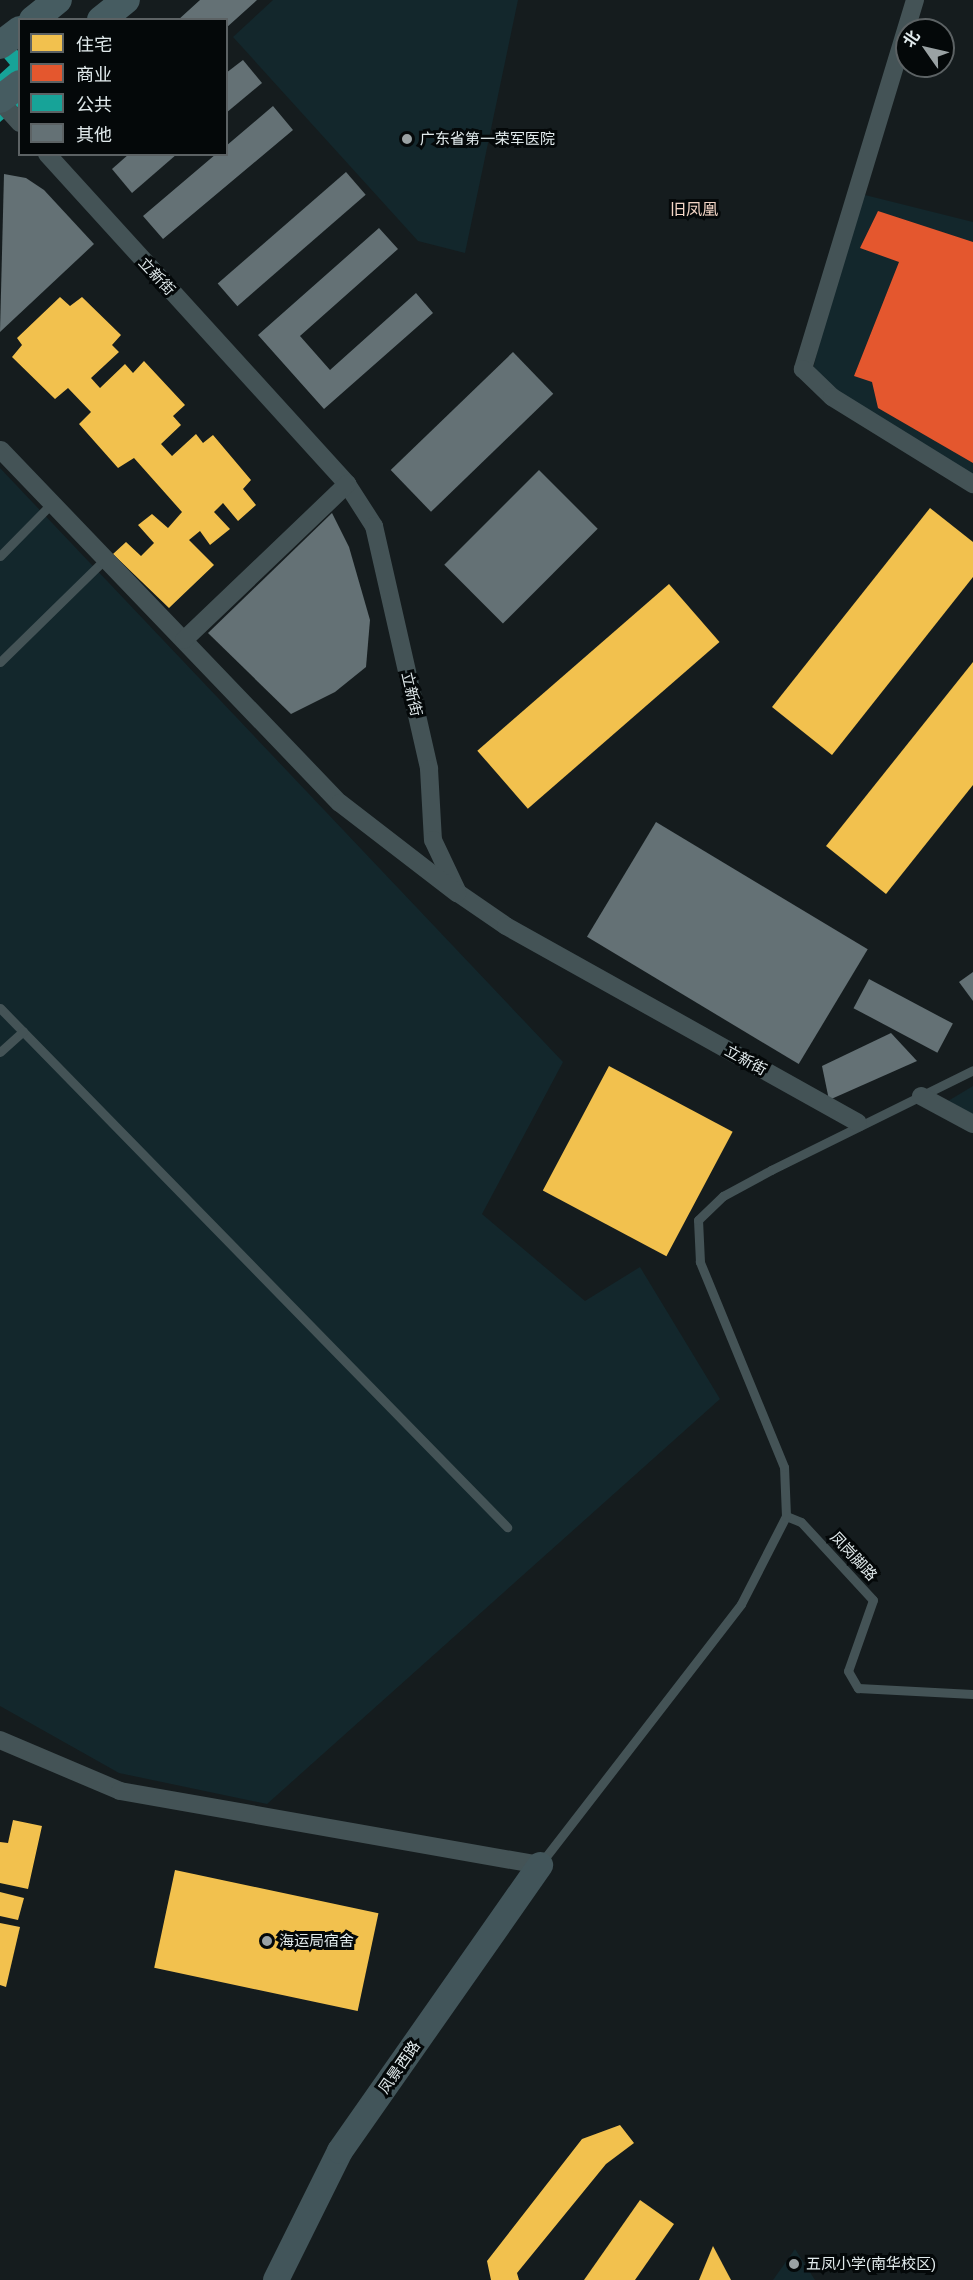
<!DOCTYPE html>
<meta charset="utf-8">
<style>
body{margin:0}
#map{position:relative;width:973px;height:2280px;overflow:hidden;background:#151c1e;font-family:Helvetica,"Noto Sans SC",sans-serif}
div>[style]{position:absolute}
.built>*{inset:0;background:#13272c}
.homes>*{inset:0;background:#f2c14e;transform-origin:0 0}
.shops>*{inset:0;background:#e4572e}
.public>*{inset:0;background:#17a398}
.building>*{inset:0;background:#647175;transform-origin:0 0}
.lane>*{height:9px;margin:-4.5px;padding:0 4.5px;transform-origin:4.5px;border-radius:4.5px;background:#445356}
.street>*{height:18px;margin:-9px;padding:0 9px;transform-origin:9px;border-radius:9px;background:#445356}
.secondary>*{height:26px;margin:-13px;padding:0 13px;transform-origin:13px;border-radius:13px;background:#42555a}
.primary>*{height:28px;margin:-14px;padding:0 14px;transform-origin:14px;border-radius:14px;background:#465c61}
.dots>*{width:16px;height:16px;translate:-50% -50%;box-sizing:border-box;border:3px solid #040809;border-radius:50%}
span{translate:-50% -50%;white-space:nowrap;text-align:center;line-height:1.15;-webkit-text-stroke:6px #040809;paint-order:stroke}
.poi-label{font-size:15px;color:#e1eaec}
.left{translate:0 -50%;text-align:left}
.street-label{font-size:15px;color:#e1eaec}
.neighbourhood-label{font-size:16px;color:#f4d6c6}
.legend{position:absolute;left:18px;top:18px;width:210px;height:138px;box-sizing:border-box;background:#040809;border:2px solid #5c6264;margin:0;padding:8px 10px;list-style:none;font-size:18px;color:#e1eaec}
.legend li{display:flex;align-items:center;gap:12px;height:30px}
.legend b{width:30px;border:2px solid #5c6264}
.north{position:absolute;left:895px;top:18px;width:60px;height:60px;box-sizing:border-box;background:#040809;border:2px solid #5c6264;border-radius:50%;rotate:304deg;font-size:16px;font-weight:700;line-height:24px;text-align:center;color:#e1eaec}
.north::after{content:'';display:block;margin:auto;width:21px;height:27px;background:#9aa2a4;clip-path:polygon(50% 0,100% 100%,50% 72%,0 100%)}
</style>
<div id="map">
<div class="built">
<div style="clip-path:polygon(273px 0,518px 0,465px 253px,418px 241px,233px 37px)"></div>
<div style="clip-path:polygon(857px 193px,973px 222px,973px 482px,811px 377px)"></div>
<div style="clip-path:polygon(0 468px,563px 1062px,482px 1214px,585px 1301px,640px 1267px,720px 1399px,267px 1804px,119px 1773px,0 1706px)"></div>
<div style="clip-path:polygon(973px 1086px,973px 1115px,948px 1101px)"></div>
<div style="clip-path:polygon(795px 2249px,815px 2280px,773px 2280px)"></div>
</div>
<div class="homes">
<div style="clip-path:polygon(60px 297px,70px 306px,82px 297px,121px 335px,112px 345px,119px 352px,91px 378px,100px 388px,125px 364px,133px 373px,144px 361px,185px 405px,173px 416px,181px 425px,161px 444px,172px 456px,196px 434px,203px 443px,213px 435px,251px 480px,243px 489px,256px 505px,238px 521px,223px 503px,214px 512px,230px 529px,210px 545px,200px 531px,189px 540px,214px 565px,169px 608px,113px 554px,126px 542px,141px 556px,154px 543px,138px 525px,152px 514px,168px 528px,182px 512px,134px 458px,118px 468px,79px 424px,91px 412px,68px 388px,55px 399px,12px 357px,22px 345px,17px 338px)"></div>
<div style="clip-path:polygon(930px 508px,973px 542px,973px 577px,832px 755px,772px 707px)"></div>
<div style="left:669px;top:584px;width:77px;height:254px;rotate:49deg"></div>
<div style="clip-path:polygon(973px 662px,973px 785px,886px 894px,826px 846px)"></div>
<div style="left:609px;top:1066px;width:140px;height:141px;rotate:28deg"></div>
<div style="clip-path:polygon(13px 1820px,42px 1826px,28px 1889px,0 1883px,0 1842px,8px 1843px)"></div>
<div style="left:175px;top:1870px;width:208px;height:100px;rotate:12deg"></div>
<div style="clip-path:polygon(0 1892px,24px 1898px,18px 1920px,0 1916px)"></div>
<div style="clip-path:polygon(0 1923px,20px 1927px,6px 1987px,0 1985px)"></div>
<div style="clip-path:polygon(620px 2125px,634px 2143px,606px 2164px,517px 2273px,519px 2280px,491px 2280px,487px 2261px,582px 2139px)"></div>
<div style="clip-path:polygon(640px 2200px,674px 2224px,635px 2280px,584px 2280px)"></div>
<div style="clip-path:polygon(713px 2246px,731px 2280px,699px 2280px)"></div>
</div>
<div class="shops">
<div style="clip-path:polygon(878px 211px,973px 242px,973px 463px,878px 408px,872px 382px,854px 376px,899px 262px,860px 248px)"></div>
</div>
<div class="public">
<div style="clip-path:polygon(0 31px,20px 53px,20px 105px,0 122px,0 74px,10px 65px,0 53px)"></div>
</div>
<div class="building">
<div style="clip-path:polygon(200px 0,257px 0,226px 28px,226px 20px,178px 20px)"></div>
<div style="clip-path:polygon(243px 60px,262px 83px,226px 113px,226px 73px)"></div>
<div style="clip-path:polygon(273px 106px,293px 130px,163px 239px,143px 216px,216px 154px,226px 154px,226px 146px)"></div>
<div style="clip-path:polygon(129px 154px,177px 154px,132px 193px,112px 169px)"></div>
<div style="left:346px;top:172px;width:30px;height:170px;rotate:49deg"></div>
<div style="clip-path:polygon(4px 174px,26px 178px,44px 190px,94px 244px,0 332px)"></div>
<div style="clip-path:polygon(379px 228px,398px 249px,300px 336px,330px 370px,416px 293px,433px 313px,324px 409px,258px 335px)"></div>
<div style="left:513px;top:352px;width:58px;height:170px;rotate:46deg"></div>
<div style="left:539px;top:470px;width:83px;height:134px;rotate:45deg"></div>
<div style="clip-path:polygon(332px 513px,349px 547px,370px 620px,366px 667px,335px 692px,291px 714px,208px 633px)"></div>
<div style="left:656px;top:822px;width:247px;height:134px;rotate:31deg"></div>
<div style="clip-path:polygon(973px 972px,973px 1001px,959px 982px)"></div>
<div style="left:869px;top:979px;width:95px;height:33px;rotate:28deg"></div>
<div style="clip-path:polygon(891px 1033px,917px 1061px,829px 1100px,822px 1066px)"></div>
</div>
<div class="lane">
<div style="left:0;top:556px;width:74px;rotate:-45.5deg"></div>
<div style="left:0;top:662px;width:147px;rotate:-44.4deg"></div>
<div style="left:0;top:1008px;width:726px;rotate:45.67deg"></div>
<div style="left:0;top:1052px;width:31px;rotate:-42deg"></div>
<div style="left:786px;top:1516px;width:16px;rotate:22deg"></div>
<div style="left:801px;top:1522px;width:106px;rotate:47.3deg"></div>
<div style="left:873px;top:1600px;width:75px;rotate:109.4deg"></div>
<div style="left:848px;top:1671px;width:20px;rotate:60deg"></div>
<div style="left:858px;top:1688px;width:115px;rotate:3deg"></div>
<div style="left:541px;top:1863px;width:327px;rotate:-52.3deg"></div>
<div style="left:741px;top:1604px;width:99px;rotate:-62.9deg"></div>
<div style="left:786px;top:1516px;width:49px;rotate:-92.3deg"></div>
<div style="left:784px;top:1467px;width:222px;rotate:-112.3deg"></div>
<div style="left:700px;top:1262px;width:42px;rotate:-92.7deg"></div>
<div style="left:698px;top:1220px;width:35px;rotate:-44deg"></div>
<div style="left:723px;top:1196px;width:55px;rotate:-28.4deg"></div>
<div style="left:771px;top:1170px;width:225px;rotate:-26.3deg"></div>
</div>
<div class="street">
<div style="left:915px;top:0;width:386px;rotate:106.9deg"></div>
<div style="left:803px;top:369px;width:40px;rotate:44deg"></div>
<div style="left:832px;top:397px;width:166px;rotate:31.7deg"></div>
<div style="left:0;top:101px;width:30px;rotate:48deg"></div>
<div style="left:47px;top:154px;width:446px;rotate:47.7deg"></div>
<div style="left:347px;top:484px;width:50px;rotate:57.3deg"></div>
<div style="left:374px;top:526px;width:249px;rotate:77.2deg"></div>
<div style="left:429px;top:769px;width:71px;rotate:86.8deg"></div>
<div style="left:433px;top:840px;width:59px;rotate:64.7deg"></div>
<div style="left:458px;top:893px;width:58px;rotate:34.5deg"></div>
<div style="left:506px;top:926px;width:403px;rotate:29.2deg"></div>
<div style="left:1px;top:450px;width:489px;rotate:46.2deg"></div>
<div style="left:340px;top:803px;width:148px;rotate:37.6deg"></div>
<div style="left:184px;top:640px;width:226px;rotate:-43.7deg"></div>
<div style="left:921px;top:1096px;width:59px;rotate:28.3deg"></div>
<div style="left:0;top:1740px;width:130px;rotate:23deg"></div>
<div style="left:120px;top:1791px;width:426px;rotate:10deg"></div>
</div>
<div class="secondary">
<div style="left:276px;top:2280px;width:144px;rotate:-63.6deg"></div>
<div style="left:340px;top:2151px;width:349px;rotate:-55deg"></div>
</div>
<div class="primary">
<div style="left:33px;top:20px;width:32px;rotate:-39deg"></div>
<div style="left:101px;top:20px;width:32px;rotate:-39deg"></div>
<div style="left:0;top:45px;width:25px;rotate:-37deg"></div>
<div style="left:0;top:99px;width:25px;rotate:-37deg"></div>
</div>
<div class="dots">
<div style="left:407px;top:139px;background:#9aa2a4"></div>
<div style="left:267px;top:1941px;background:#9aa2a4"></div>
<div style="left:794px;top:2264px;background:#9aa2a4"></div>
</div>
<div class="poi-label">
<span class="left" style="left:420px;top:139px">广东省第一荣军医院</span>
<span class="left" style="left:279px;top:1941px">海运局宿舍</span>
<span class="left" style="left:806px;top:2264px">五凤小学(南华校区)</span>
</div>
<div class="street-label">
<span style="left:157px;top:276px;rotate:47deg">立新街</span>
<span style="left:412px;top:694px;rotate:77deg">立新街</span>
<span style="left:746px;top:1060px;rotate:29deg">立新街</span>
<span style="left:854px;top:1556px;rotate:47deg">凤岗脚路</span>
<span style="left:399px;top:2067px;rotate:-55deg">凤景西路</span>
</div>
<div class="neighbourhood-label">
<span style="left:694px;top:210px">旧凤凰</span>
</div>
<ul class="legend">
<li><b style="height:16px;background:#f2c14e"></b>住宅</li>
<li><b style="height:16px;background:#e4572e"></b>商业</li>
<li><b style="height:16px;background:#17a398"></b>公共</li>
<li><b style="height:16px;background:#647175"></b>其他</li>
</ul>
<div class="north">北</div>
</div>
